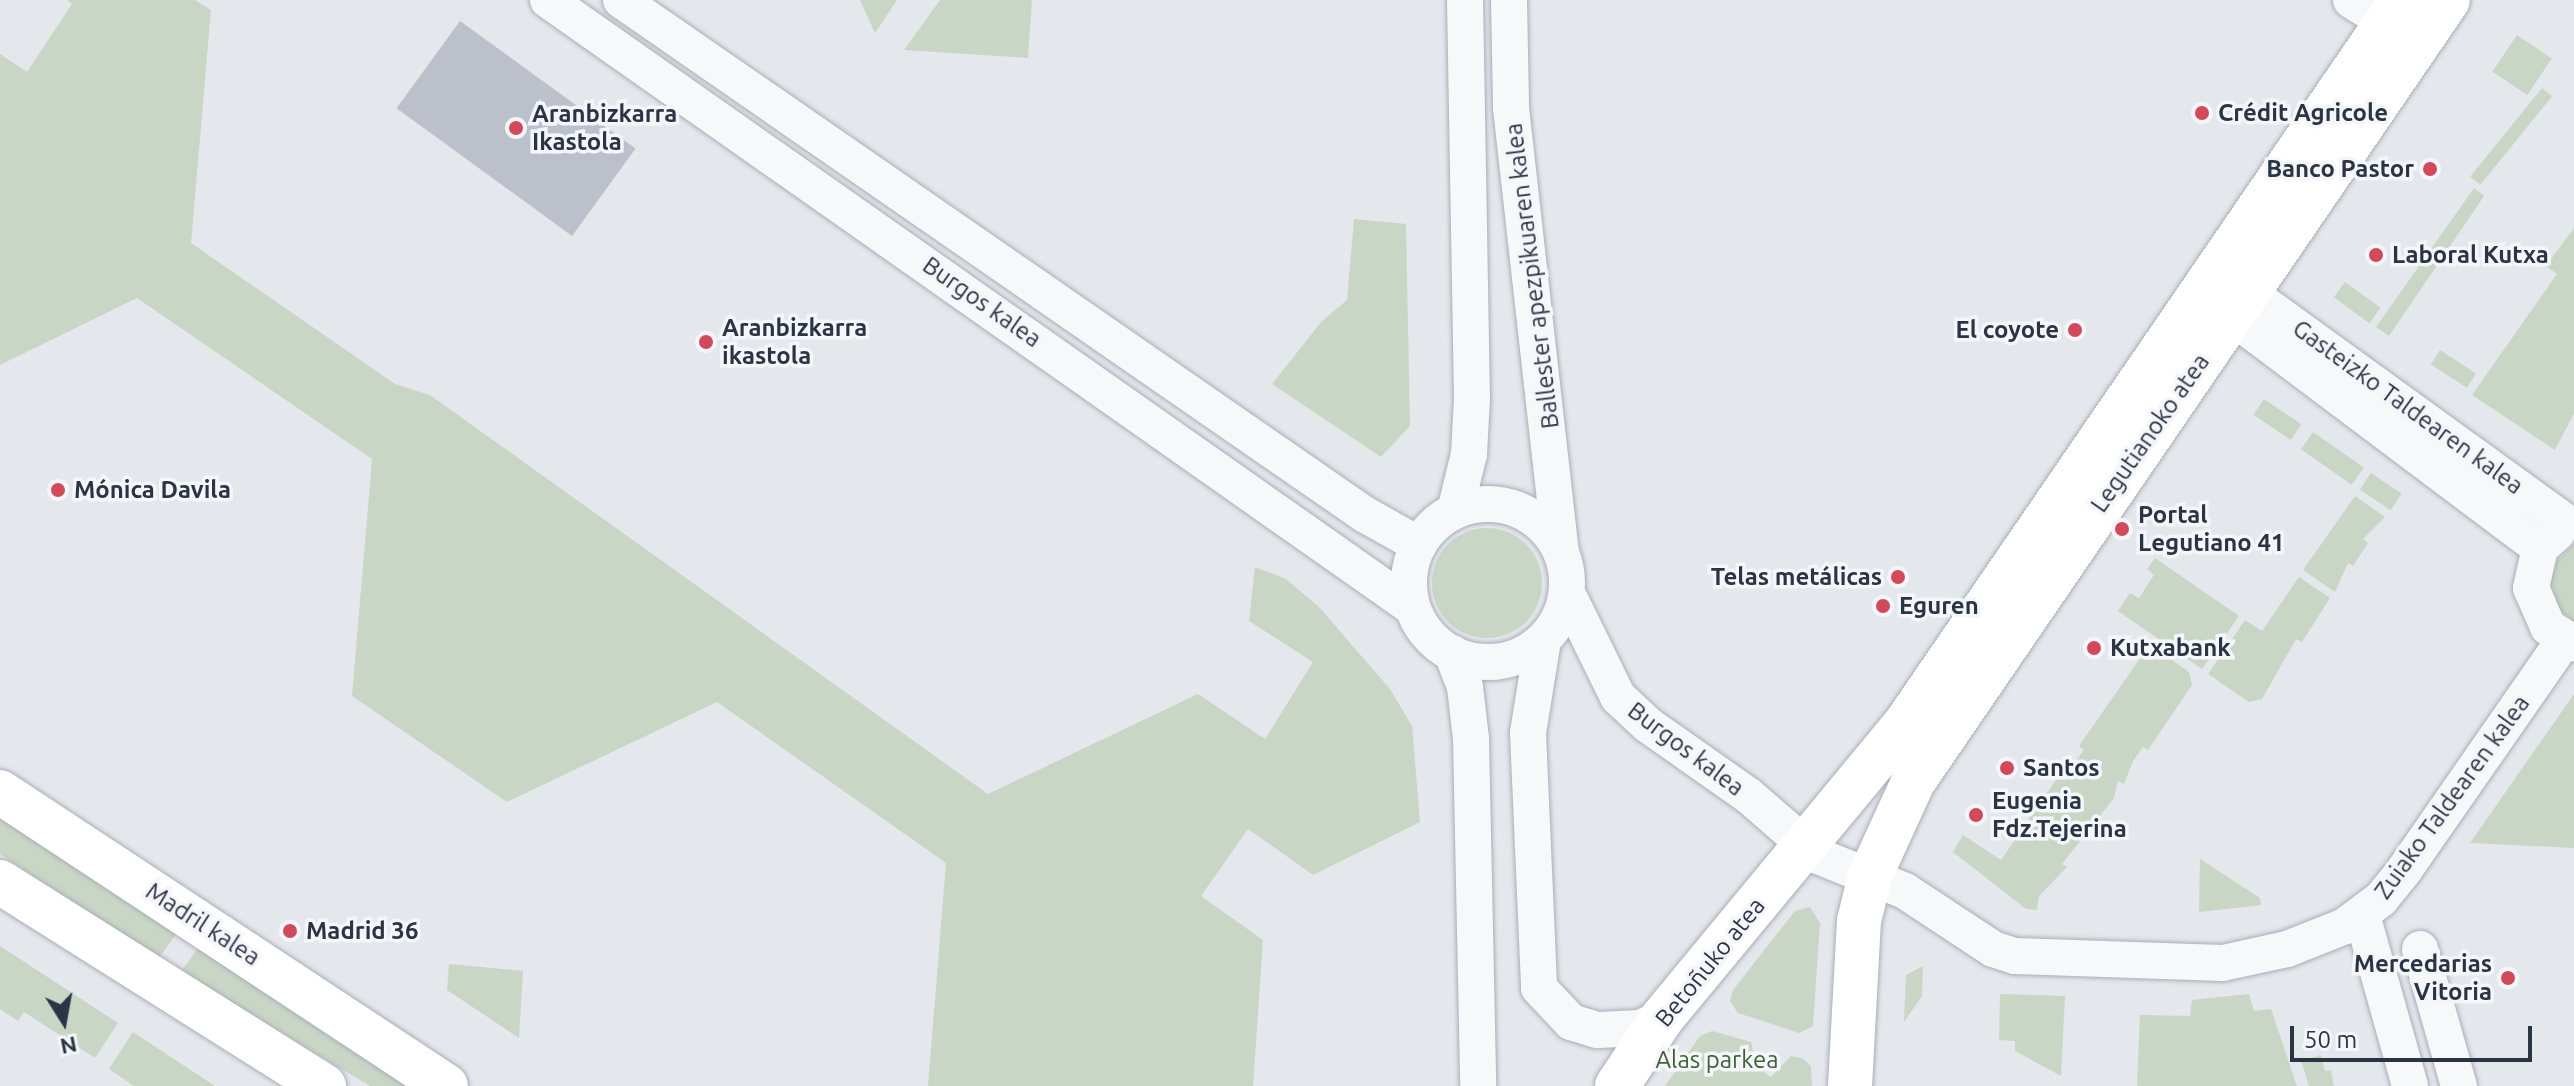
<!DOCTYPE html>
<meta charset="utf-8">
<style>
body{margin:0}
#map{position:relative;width:2574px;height:1086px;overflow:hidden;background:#e4e7ec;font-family:Ubuntu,sans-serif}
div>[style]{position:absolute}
.green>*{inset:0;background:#c9d6c5;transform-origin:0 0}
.round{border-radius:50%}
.building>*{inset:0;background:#bbc0ca;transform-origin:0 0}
.roads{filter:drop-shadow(0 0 2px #a9aeb7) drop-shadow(0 0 2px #a9aeb7)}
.street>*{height:36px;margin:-18px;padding:0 18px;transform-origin:18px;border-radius:18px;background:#f7f8fa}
.street>.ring{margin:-18px;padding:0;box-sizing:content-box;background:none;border:36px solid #f7f8fa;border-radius:50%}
.primary>*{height:44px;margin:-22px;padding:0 22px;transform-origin:22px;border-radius:22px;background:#fff}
.dots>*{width:22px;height:22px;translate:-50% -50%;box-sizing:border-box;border:4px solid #f4f6f9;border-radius:50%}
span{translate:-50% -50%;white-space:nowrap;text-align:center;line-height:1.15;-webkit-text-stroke:7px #f4f6f9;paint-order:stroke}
.poi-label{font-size:24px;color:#2b3445;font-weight:700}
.left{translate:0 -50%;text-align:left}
.right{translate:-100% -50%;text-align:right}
.street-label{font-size:24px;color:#2b3445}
.park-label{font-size:24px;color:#3f6138}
.north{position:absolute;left:24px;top:982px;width:80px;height:80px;-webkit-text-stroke:6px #f4f6f9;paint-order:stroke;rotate:169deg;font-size:22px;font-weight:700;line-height:32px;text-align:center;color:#2b3445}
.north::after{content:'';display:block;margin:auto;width:28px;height:36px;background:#2b3445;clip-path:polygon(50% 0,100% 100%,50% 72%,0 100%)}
.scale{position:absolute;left:2290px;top:1026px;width:242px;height:36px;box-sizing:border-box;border:4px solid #2b3445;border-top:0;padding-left:10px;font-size:24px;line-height:28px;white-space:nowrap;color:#2b3445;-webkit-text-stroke:6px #f4f6f9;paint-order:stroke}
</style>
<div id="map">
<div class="green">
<div style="clip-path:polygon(67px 0,195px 0,211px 10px,191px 243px,395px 384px,430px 395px,988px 794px,1198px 694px,1265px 739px,1313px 662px,1249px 621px,1255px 567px,1286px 579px,1319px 607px,1390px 689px,1412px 726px,1420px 822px,1313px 875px,1248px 829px,1201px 896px,1263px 940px,1253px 1086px,928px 1086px,946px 863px,717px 702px,507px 802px,352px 696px,372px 459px,137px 298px,0 365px,0 54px,27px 72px,72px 4px)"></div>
<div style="clip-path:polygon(860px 0,897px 0,875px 33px)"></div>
<div style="clip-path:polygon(940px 0,1032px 0,1028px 58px,904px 50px)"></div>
<div style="left:2517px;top:35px;width:42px;height:44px;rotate:34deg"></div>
<div style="left:2542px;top:88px;width:13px;height:114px;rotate:39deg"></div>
<div style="clip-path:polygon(2474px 188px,2484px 196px,2389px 336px,2376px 327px)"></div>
<div style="clip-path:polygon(1354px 219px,1406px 224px,1410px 426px,1381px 457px,1272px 384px,1322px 321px,1347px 300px)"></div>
<div style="clip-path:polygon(2574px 228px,2574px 413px,2555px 450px,2472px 395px,2557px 274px,2546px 266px)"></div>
<div style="left:2345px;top:282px;width:44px;height:19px;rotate:36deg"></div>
<div style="left:2440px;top:350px;width:43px;height:17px;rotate:33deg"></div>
<div style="left:2264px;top:399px;width:45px;height:19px;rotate:34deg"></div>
<div style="left:2313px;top:432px;width:62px;height:21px;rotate:35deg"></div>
<div style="left:2371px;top:473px;width:37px;height:20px;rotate:34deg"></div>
<div style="clip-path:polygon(2355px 496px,2385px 517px,2363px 539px,2368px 543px,2353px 566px,2348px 563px,2335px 592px,2303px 570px)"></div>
<div class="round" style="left:1432px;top:528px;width:110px;height:110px"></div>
<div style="clip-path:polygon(2574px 544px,2574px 622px,2557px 607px,2550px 578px,2554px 564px)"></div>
<div style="clip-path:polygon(2155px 558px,2239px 616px,2202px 669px,2118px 611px,2130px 593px,2139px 598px,2154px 575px,2147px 569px)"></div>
<div style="clip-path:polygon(2299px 577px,2330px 598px,2302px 642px,2296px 639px,2262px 699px,2249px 702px,2208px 674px,2245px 620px,2262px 631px)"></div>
<div style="clip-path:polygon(2150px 644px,2189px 672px,2192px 685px,2148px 750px,2143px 747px,2133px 761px,2124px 784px,2118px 781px,2114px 798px,2062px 864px,2067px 867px,2039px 896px,2037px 910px,2026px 909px,1953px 852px,1963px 835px,2001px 860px,2071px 758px,2076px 761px,2084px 750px,2079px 746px)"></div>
<div style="clip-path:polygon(2574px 694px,2574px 848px,2470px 843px)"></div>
<div style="clip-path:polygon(0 819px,177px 933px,159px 958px,0 854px)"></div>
<div style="clip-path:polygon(2200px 859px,2260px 898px,2261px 905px,2199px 912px)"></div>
<div style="clip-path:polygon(1810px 907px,1820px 923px,1813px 1026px,1799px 1033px,1738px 1013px,1730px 1001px,1733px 990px,1795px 911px)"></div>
<div style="clip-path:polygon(0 946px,118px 1023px,95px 1058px,24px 1012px,18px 1021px,0 1009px)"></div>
<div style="clip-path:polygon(198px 948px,407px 1086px,370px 1086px,181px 972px)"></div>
<div style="clip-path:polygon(449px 964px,523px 971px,519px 1038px,447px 990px)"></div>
<div style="clip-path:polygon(1923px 966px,1922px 996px,1904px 1022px,1906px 975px)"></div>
<div style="clip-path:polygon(2000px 994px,2065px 996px,2061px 1076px,2015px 1051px,2015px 1041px,1999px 1040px)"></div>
<div style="clip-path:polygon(2249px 994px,2254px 1011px,2271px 1009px,2297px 1086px,2137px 1086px,2140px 1015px,2190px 1016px,2192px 1000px)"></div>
<div style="clip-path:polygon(1712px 1031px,1751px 1042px,1757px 1067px,1771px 1077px,1791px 1056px,1802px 1058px,1811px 1066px,1812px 1086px,1665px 1086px,1700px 1036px)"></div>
<div style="clip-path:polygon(133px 1032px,215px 1086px,134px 1086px,109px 1069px)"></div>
<div style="clip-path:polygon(2321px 1055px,2325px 1071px,2331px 1070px,2334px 1086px,2309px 1086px,2301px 1061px)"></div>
</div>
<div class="building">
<div style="left:460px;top:21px;width:217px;height:108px;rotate:36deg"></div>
</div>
<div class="roads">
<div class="street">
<div style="left:548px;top:0;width:1057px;rotate:35.1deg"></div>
<div style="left:621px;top:0;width:903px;rotate:34.68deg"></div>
<div style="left:1364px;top:514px;width:63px;rotate:29.4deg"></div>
<div style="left:1509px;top:0;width:108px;rotate:88.9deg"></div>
<div style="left:1511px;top:108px;width:446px;rotate:83.6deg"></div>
<div style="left:2351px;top:0;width:41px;rotate:32.2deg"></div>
<div style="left:2248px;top:292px;width:394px;rotate:35.9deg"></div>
<div style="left:2231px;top:316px;width:386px;rotate:36.9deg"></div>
<div class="ring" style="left:1409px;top:504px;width:122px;height:122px"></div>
<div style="left:1455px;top:511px;width:59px;rotate:-76.2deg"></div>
<div style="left:1469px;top:454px;width:55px;rotate:-86.9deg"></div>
<div style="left:1472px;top:399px;width:399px;rotate:-91deg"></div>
<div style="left:2557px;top:533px;width:23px;rotate:139deg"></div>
<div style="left:2540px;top:548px;width:41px;rotate:102.7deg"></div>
<div style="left:2531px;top:588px;width:43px;rotate:66.4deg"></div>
<div style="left:2548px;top:627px;width:31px;rotate:32deg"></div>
<div style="left:1567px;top:593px;width:116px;rotate:63.9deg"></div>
<div style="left:1618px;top:697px;width:41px;rotate:43deg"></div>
<div style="left:1648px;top:725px;width:123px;rotate:35.1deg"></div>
<div style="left:1749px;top:796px;width:91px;rotate:41deg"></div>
<div style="left:1818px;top:856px;width:94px;rotate:21.9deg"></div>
<div style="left:1905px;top:891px;width:105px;rotate:33.4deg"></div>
<div style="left:1993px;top:949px;width:23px;rotate:18deg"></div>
<div style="left:2015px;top:956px;width:208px;rotate:1.9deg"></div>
<div style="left:2223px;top:963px;width:66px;rotate:-12.3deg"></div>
<div style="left:2287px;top:949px;width:62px;rotate:-21.6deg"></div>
<div style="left:2345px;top:926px;width:45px;rotate:-36.9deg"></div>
<div style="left:2381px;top:899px;width:38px;rotate:-51deg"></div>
<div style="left:2405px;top:869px;width:279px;rotate:-55.2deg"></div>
<div style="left:1543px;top:640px;width:94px;rotate:99.2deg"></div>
<div style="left:1528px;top:733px;width:255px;rotate:87.5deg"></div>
<div style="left:1539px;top:988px;width:47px;rotate:46.7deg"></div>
<div style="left:1571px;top:1022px;width:28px;rotate:17deg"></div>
<div style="left:1598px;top:1030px;width:42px;rotate:-2.7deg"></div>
<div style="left:1640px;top:1028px;width:24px;rotate:-24deg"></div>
<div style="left:1452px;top:653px;width:36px;rotate:69deg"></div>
<div style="left:1465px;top:687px;width:52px;rotate:83.4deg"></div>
<div style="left:1471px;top:739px;width:347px;rotate:88.8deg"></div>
<div style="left:2362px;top:915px;width:178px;rotate:74.3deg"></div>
<div style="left:2420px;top:949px;width:142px;rotate:74.1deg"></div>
</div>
<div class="primary">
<div style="left:0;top:792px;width:534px;rotate:33.39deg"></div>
<div style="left:0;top:882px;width:383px;rotate:32.2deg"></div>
<div style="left:1617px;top:1086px;width:82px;rotate:-56.5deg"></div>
<div style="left:1662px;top:1018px;width:383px;rotate:-50.4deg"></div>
<div style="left:1906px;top:723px;width:877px;rotate:-55.55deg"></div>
<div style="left:1850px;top:1086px;width:165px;rotate:-86.9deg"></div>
<div style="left:1859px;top:921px;width:46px;rotate:-76.3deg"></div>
<div style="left:1870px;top:876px;width:103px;rotate:-65.4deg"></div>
<div style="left:1913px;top:782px;width:947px;rotate:-55.62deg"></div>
</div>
</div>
<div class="dots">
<div style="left:2202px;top:113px;background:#d1495b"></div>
<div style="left:516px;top:128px;background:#d1495b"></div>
<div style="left:2430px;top:169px;background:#d1495b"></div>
<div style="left:2376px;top:255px;background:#d1495b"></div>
<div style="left:2075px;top:330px;background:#d1495b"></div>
<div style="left:706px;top:342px;background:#d1495b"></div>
<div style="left:58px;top:490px;background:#d1495b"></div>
<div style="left:2122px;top:529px;background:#d1495b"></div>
<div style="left:1898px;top:577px;background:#d1495b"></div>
<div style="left:1883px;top:606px;background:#d1495b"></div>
<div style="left:2094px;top:648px;background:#d1495b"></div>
<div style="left:2007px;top:768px;background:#d1495b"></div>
<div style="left:1976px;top:815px;background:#d1495b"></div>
<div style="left:290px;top:931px;background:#d1495b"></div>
<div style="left:2508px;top:978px;background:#d1495b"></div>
</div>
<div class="poi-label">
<span class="left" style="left:2218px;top:113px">Crédit Agricole</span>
<span class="left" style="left:532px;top:128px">Aranbizkarra<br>Ikastola</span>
<span class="right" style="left:2414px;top:169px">Banco Pastor</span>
<span class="left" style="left:2392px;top:255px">Laboral Kutxa</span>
<span class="left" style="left:722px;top:342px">Aranbizkarra<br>ikastola</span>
<span class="right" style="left:2059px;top:330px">El coyote</span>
<span class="left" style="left:74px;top:490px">Mónica Davila</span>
<span class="left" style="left:2138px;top:529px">Portal<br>Legutiano 41</span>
<span class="right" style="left:1882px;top:577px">Telas metálicas</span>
<span class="left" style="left:1899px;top:606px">Eguren</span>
<span class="left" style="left:2110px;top:648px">Kutxabank</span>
<span class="left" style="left:2023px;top:768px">Santos</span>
<span class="left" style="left:1992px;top:815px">Eugenia<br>Fdz.Tejerina</span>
<span class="left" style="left:306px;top:931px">Madrid 36</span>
<span class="right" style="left:2492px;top:978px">Mercedarias<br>Vitoria</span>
</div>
<div class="street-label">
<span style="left:1532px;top:276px;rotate:-97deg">Ballester apezpikuaren kalea</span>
<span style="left:982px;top:302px;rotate:35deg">Burgos kalea</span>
<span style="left:2408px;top:407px;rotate:36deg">Gasteizko Taldearen kalea</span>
<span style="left:2150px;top:433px;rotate:-55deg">Legutianoko atea</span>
<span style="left:1686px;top:749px;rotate:37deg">Burgos kalea</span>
<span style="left:2452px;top:797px;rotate:-54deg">Zuiako Taldearen kalea</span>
<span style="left:203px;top:924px;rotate:33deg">Madril kalea</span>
<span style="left:1710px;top:962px;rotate:-51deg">Betoñuko atea</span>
</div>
<div class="park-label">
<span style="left:1717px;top:1060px">Alas parkea</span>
</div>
<div class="north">N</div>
<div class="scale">50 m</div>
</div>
